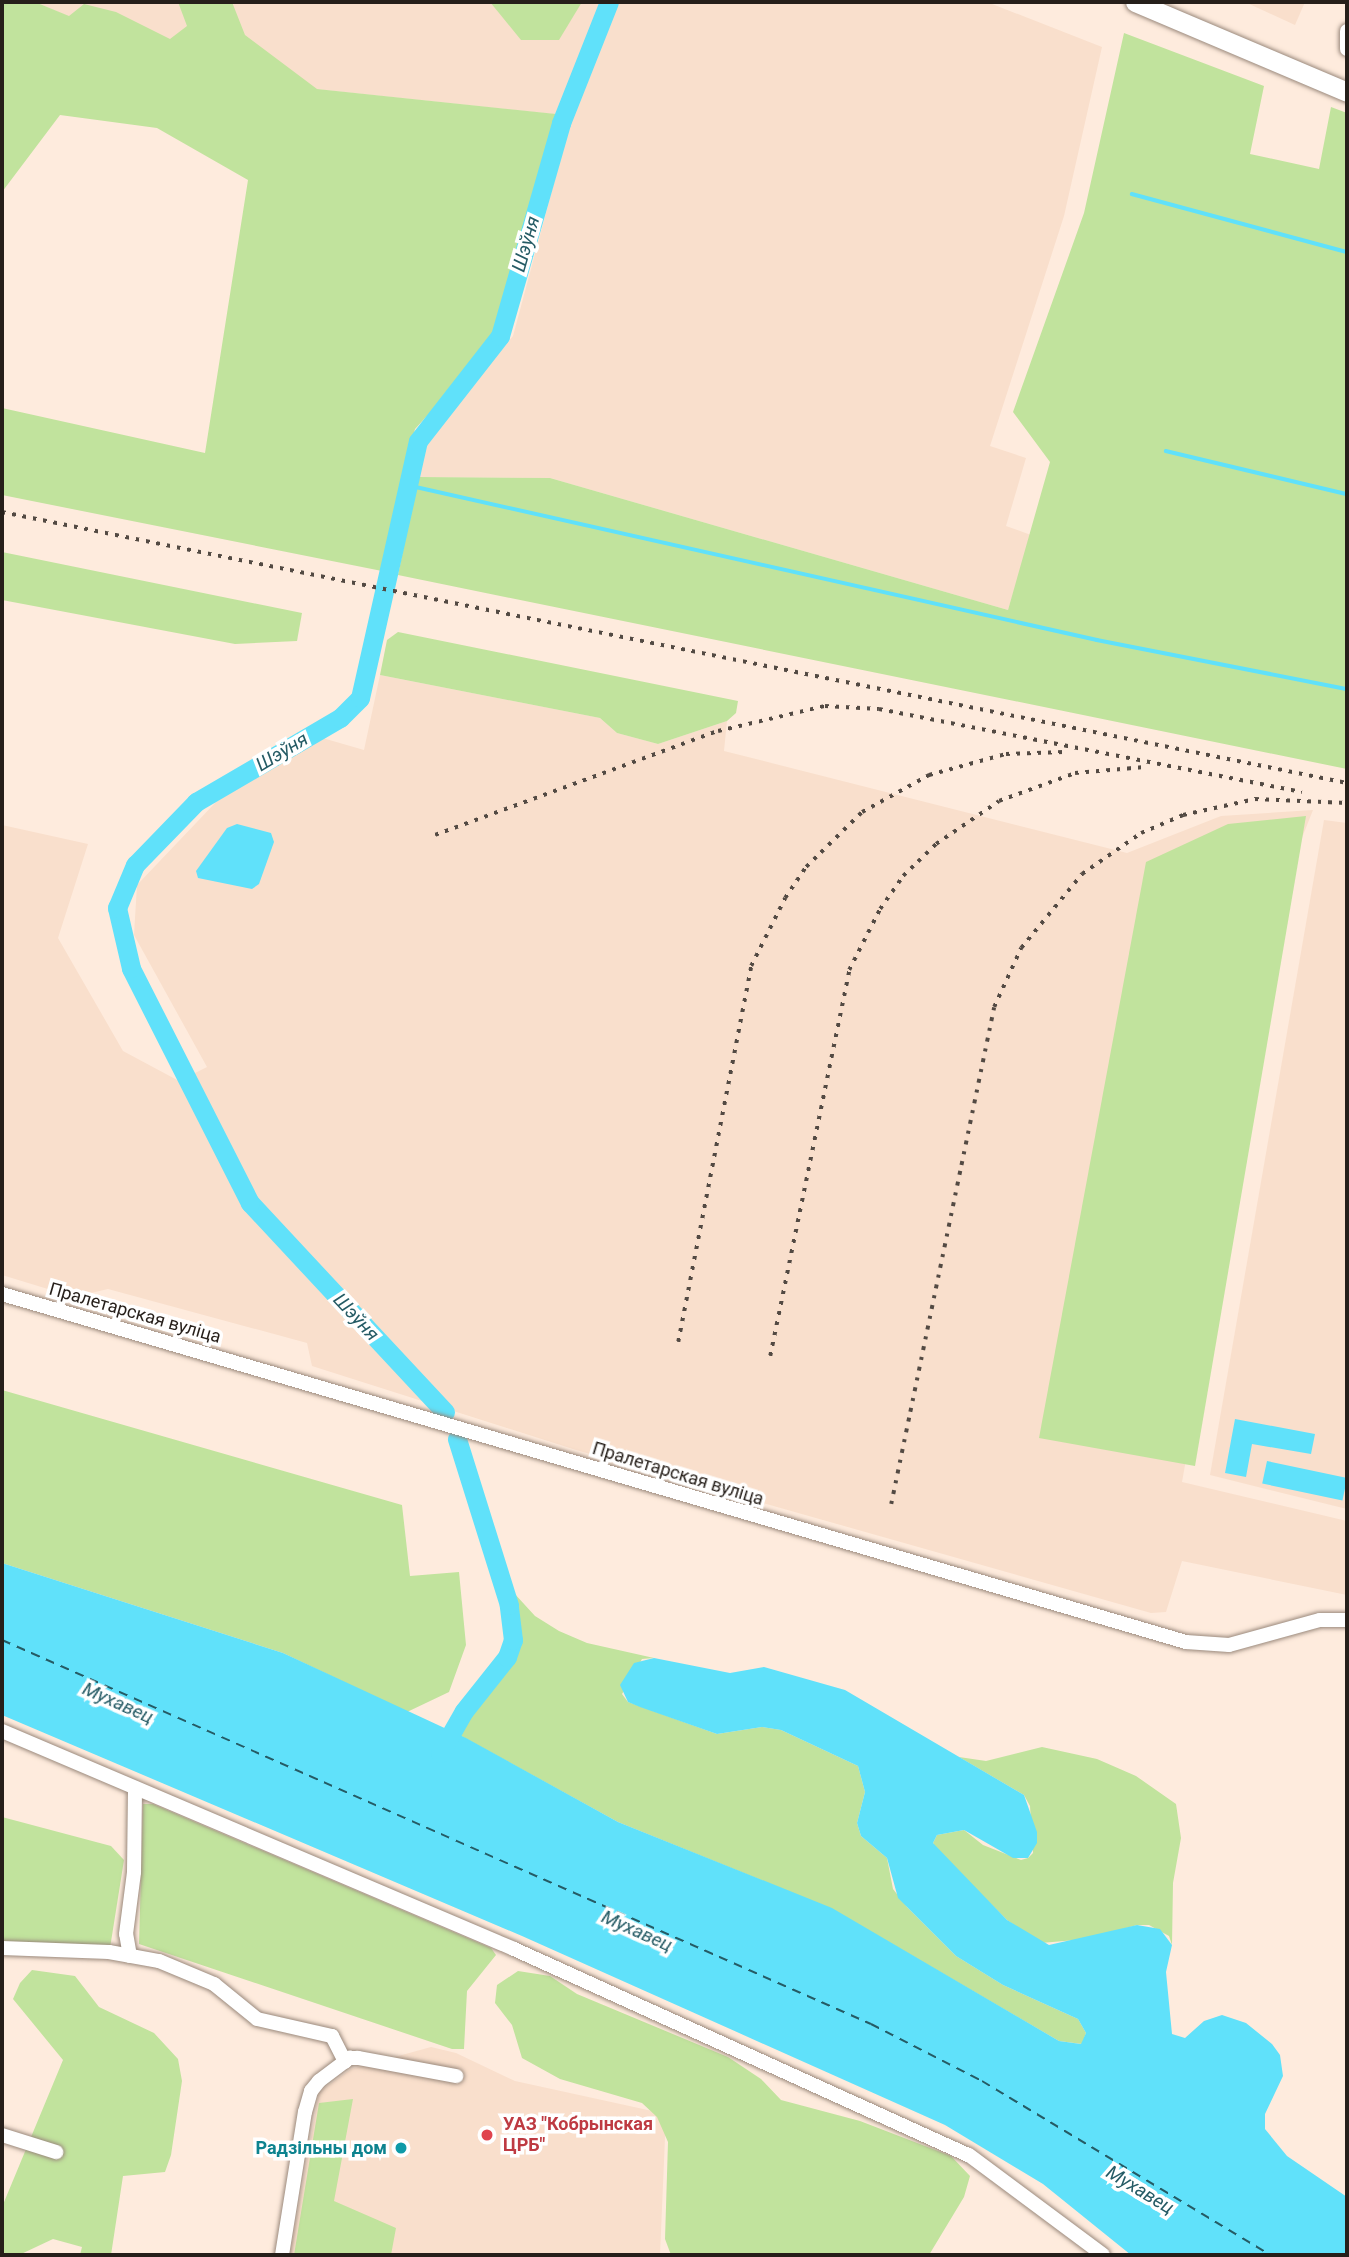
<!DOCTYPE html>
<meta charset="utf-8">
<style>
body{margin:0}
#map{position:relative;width:1349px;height:2257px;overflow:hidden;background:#feebdd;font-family:Roboto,sans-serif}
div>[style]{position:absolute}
.built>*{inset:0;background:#f9dfcc}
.green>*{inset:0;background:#c1e39d}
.water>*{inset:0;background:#60e1fa;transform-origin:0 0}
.stream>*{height:3.5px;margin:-1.75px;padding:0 1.75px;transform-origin:1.75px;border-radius:1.75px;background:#60e1fa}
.river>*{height:19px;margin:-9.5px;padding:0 9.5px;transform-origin:9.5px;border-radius:9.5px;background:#60e1fa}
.ferry>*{height:2px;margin-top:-1px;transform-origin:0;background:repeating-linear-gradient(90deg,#255b65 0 9px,transparent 0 16px)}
.roads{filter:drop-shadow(0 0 2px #9a897c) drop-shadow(0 0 2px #9a897c)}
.minor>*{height:14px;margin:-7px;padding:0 7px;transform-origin:7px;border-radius:7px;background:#fff}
.major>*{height:19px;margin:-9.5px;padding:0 9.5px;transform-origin:9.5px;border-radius:9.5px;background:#fff}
.rail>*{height:3.5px;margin-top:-1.75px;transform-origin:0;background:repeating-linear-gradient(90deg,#534a43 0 3.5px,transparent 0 10.5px)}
.dots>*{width:19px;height:19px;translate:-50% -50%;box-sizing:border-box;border:4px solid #fff;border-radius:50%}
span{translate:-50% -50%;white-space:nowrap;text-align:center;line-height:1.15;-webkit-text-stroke:7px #fff;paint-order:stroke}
.street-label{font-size:18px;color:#261f1a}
.health-label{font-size:18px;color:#be3a42;font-weight:700}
.left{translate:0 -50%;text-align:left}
.culture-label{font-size:18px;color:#0d838f;font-weight:700}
.right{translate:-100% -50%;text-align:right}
.water-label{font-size:19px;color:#255b65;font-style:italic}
.frame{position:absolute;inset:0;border:4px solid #261f1a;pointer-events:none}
</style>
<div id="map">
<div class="built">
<div style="clip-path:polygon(35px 2px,987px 2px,1102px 47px,1064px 216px,990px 446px,1026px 458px,1006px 526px,1031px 535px,1008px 610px,550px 478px,418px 477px,426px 442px,513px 336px,572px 116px,211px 78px)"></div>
<div style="clip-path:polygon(1245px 2px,1305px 2px,1295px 25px)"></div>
<div style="clip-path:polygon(380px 675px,600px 718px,617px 733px,658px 744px,727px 721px,724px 751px,1127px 853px,1221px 816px,1313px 810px,1292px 863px,1182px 1482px,1347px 1521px,1347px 1595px,1182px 1561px,1166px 1612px,1151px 1613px,576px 1450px,312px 1366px,307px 1343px,108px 1289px,74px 1297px,2px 1275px,2px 825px,88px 844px,58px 938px,123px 1051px,179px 1081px,207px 1067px,134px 935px,137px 885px,216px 802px,319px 737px,364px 750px)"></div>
<div style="clip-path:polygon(1324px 820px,1347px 823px,1347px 1509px,1210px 1475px)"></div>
<div style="clip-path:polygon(431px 2047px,456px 2053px,515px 2081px,666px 2114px,660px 2255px,290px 2255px,319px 2092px,351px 2069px)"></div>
</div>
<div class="green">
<div style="clip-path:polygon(2px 2px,35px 2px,69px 16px,84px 4px,116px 12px,170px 39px,187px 26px,178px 2px,232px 2px,245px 35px,317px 89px,556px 114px,494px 329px,484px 353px,415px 429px,382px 571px,2px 495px,2px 408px,205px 453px,248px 180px,157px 128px,60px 115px,2px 192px)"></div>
<div style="clip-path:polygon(490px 2px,582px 2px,559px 40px,521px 40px)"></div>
<div style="clip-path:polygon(1124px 33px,1264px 86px,1250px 154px,1319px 169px,1331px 107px,1347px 113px,1347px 769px,398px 575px,418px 477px,550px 478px,1008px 610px,1050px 462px,1013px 412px,1084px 213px)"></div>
<div style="clip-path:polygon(2px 552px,302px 613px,297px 641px,235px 644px,2px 600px)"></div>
<div style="clip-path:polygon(398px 632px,738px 701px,736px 713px,727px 721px,658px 744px,617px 733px,600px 718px,380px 675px,387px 640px)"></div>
<div style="clip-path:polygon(1306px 816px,1195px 1466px,1039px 1438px,1146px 862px,1228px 824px)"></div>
<div style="clip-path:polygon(2px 1390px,402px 1505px,410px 1576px,459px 1572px,466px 1645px,449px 1692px,407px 1712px,283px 1653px,2px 1563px)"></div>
<div style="clip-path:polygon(501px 1579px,535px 1616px,559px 1631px,587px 1643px,654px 1658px,642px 1659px,622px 1694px,628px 1702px,717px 1734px,762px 1727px,781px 1730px,858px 1766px,865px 1792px,857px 1823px,861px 1836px,887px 1858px,893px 1889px,907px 1907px,956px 1956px,1003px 1985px,1078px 2019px,1086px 2033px,1082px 2044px,1059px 2041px,832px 1909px,618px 1822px,452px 1731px,507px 1657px,513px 1640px,513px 1622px)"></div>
<div style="clip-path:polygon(1042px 1747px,1097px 1759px,1136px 1776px,1176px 1804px,1181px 1838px,1173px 1883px,1172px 1945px,1169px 1936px,1149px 1925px,1137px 1925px,1087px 1939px,1041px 1943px,1007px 1920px,937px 1850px,933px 1843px,937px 1835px,964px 1830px,983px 1845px,1021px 1860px,1028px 1858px,1033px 1853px,1030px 1806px,1024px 1795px,959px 1757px,986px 1761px)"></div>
<div style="clip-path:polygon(143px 1804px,153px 1804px,491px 1948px,496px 1955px,467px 1991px,464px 2049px,452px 2049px,139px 1944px)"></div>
<div style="clip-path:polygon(2px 1817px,111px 1846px,124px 1860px,110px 1948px,2px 1944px)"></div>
<div style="clip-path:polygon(32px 1970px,75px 1976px,99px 2007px,154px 2033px,178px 2059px,182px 2081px,171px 2155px,165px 2172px,123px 2176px,111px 2255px,80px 2255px,82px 2247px,53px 2239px,19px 2255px,2px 2255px,2px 2207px,63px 2060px,13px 1999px,20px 1983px)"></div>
<div style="clip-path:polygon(518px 1971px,550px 1976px,577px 1994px,728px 2057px,761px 2079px,781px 2100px,860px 2121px,951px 2156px,970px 2176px,964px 2197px,929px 2255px,671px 2255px,665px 2239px,668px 2142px,657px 2117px,642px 2103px,560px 2079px,522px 2058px,512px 2025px,495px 2003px,497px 1985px)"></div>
<div style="clip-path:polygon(353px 2099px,334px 2201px,396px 2228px,391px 2255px,294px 2255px,319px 2103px)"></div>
</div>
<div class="water">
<div style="clip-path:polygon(237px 824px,271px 833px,274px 842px,259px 884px,252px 889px,198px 878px,196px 871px,227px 828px)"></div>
<div style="clip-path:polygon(1235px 1419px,1315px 1434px,1311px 1454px,1252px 1444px,1246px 1477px,1225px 1473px)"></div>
<div style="left:1267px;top:1461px;width:82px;height:23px;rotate:12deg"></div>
<div style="clip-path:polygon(2px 1563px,283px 1653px,466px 1738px,618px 1822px,832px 1908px,1059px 2041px,1081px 2044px,1086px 2033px,1078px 2019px,1003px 1985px,956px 1956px,898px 1898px,887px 1858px,861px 1836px,857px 1823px,865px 1792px,858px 1766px,781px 1730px,762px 1727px,717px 1734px,640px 1707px,628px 1702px,620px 1685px,634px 1663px,654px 1658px,730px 1673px,764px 1667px,845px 1690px,1024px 1795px,1037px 1832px,1037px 1843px,1028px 1858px,1013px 1858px,964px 1830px,937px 1835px,933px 1843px,1007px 1920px,1049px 1945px,1137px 1925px,1160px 1929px,1172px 1945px,1166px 1972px,1172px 2034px,1185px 2038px,1204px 2021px,1222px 2015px,1246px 2023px,1272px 2044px,1280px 2055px,1283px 2076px,1265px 2114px,1265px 2129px,1287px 2156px,1347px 2197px,1347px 2255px,1131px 2255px,1043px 2184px,945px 2125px,522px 1936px,2px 1715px)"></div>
</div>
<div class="stream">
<div style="left:1132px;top:194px;width:223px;rotate:15.1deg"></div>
<div style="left:1166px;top:451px;width:186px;rotate:13.4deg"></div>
<div style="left:407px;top:485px;width:707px;rotate:12.66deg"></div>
<div style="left:1097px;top:640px;width:255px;rotate:11.1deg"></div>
</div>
<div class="river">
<div style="left:445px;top:1412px;width:286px;rotate:-133deg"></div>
<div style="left:250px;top:1203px;width:263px;rotate:-116.9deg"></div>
<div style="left:131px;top:968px;width:62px;rotate:-103.1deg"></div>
<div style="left:117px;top:908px;width:47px;rotate:-67.3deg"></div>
<div style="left:135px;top:865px;width:88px;rotate:-45.9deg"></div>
<div style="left:196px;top:802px;width:167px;rotate:-30.3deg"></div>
<div style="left:340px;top:718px;width:28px;rotate:-45deg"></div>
<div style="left:360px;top:698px;width:263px;rotate:-77.3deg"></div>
<div style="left:418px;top:441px;width:133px;rotate:-52deg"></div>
<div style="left:500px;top:336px;width:222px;rotate:-74deg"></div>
<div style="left:561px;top:123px;width:130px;rotate:-68.4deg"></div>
<div style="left:440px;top:1753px;width:48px;rotate:-60.3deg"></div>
<div style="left:464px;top:1711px;width:69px;rotate:-51.5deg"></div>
<div style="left:507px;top:1657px;width:18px;rotate:-71deg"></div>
<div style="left:513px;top:1640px;width:35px;rotate:-97deg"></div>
<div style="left:509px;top:1605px;width:174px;rotate:-107.4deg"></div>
</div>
<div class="ferry">
<div style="left:2px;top:1640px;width:950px;rotate:23.84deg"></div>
<div style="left:871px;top:2024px;width:125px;rotate:27.2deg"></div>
<div style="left:982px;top:2081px;width:337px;rotate:31.1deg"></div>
</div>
<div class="roads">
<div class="minor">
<div style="left:1347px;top:31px;width:18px;rotate:90deg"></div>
<div style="left:2px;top:1294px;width:1234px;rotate:16.38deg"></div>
<div style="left:1186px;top:1642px;width:43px;rotate:4deg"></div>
<div style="left:1229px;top:1645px;width:94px;rotate:-15.4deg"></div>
<div style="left:1320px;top:1620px;width:27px"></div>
<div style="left:2px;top:1731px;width:556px;rotate:23.06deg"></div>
<div style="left:514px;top:1949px;width:499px;rotate:24.4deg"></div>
<div style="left:969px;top:2155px;width:167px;rotate:36.7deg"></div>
<div style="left:2px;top:1948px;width:107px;rotate:2.1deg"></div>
<div style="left:109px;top:1952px;width:51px;rotate:10.2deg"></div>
<div style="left:159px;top:1961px;width:60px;rotate:22.7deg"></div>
<div style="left:214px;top:1984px;width:55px;rotate:39.1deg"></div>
<div style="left:257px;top:2019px;width:77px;rotate:12.8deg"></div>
<div style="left:332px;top:2036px;width:29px;rotate:63deg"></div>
<div style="left:130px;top:1956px;width:22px;rotate:-100deg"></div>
<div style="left:126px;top:1934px;width:63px;rotate:-82.6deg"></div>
<div style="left:134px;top:1872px;width:84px;rotate:-89.3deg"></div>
<div style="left:2px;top:2135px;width:57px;rotate:17.5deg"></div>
<div style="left:282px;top:2255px;width:145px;rotate:-80.9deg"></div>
<div style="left:305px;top:2112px;width:22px;rotate:-74deg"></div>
<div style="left:311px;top:2091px;width:13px;rotate:-51deg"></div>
<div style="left:319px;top:2081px;width:39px;rotate:-37deg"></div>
<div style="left:350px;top:2058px;width:8px"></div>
<div style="left:358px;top:2058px;width:100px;rotate:10.4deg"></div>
</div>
<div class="major">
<div style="left:1135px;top:2px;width:230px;rotate:23deg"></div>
</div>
</div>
<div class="rail">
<div style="left:2px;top:512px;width:1372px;rotate:11.39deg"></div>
<div style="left:435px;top:835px;width:302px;rotate:-20.2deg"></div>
<div style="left:718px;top:731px;width:110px;rotate:-13.2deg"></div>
<div style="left:825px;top:706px;width:54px;rotate:3.2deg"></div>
<div style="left:879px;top:709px;width:431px;rotate:11.1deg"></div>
<div style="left:678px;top:1342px;width:383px;rotate:-79deg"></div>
<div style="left:751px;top:966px;width:76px;rotate:-63.4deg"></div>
<div style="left:785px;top:898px;width:37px;rotate:-56deg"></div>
<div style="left:806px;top:867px;width:78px;rotate:-44.5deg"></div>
<div style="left:862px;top:812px;width:77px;rotate:-28.9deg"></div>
<div style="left:929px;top:775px;width:80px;rotate:-15.3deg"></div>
<div style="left:1006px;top:754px;width:58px;rotate:-2deg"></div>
<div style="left:770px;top:1356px;width:394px;rotate:-78.4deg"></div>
<div style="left:849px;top:970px;width:68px;rotate:-63.1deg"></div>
<div style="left:880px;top:909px;width:40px;rotate:-55.1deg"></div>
<div style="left:903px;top:876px;width:46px;rotate:-44.1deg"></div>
<div style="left:936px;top:844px;width:76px;rotate:-34.3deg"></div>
<div style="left:999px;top:801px;width:81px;rotate:-20.2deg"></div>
<div style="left:1075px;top:773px;width:70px;rotate:-4.9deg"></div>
<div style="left:891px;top:1504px;width:508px;rotate:-78.29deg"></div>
<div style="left:994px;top:1007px;width:65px;rotate:-65.4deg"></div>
<div style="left:1021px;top:948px;width:96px;rotate:-50.5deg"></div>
<div style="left:1082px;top:874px;width:72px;rotate:-34.8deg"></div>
<div style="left:1141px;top:833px;width:46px;rotate:-23.2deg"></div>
<div style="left:1183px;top:815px;width:74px;rotate:-12.5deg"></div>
<div style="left:1255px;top:799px;width:92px;rotate:2.5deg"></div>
</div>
<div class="dots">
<div style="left:487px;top:2135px;background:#e0444e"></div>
<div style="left:401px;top:2148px;background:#0f9aa8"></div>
</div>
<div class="street-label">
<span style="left:135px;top:1313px;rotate:16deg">Пралетарская вуліца</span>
<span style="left:678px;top:1474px;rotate:17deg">Пралетарская вуліца</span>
</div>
<div class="health-label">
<span class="left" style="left:503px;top:2135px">УАЗ "Кобрынская<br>ЦРБ"</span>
</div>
<div class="culture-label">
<span class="right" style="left:387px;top:2148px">Радзільны дом</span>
</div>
<div class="water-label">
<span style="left:526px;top:244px;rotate:-74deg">Шэўня</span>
<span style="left:282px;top:752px;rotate:-31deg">Шэўня</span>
<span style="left:356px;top:1317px;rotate:47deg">Шэўня</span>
<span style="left:118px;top:1703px;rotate:24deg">Мухавец</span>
<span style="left:637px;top:1931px;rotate:24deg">Мухавец</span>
<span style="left:1140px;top:2190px;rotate:31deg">Мухавец</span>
</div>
<div class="frame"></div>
</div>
